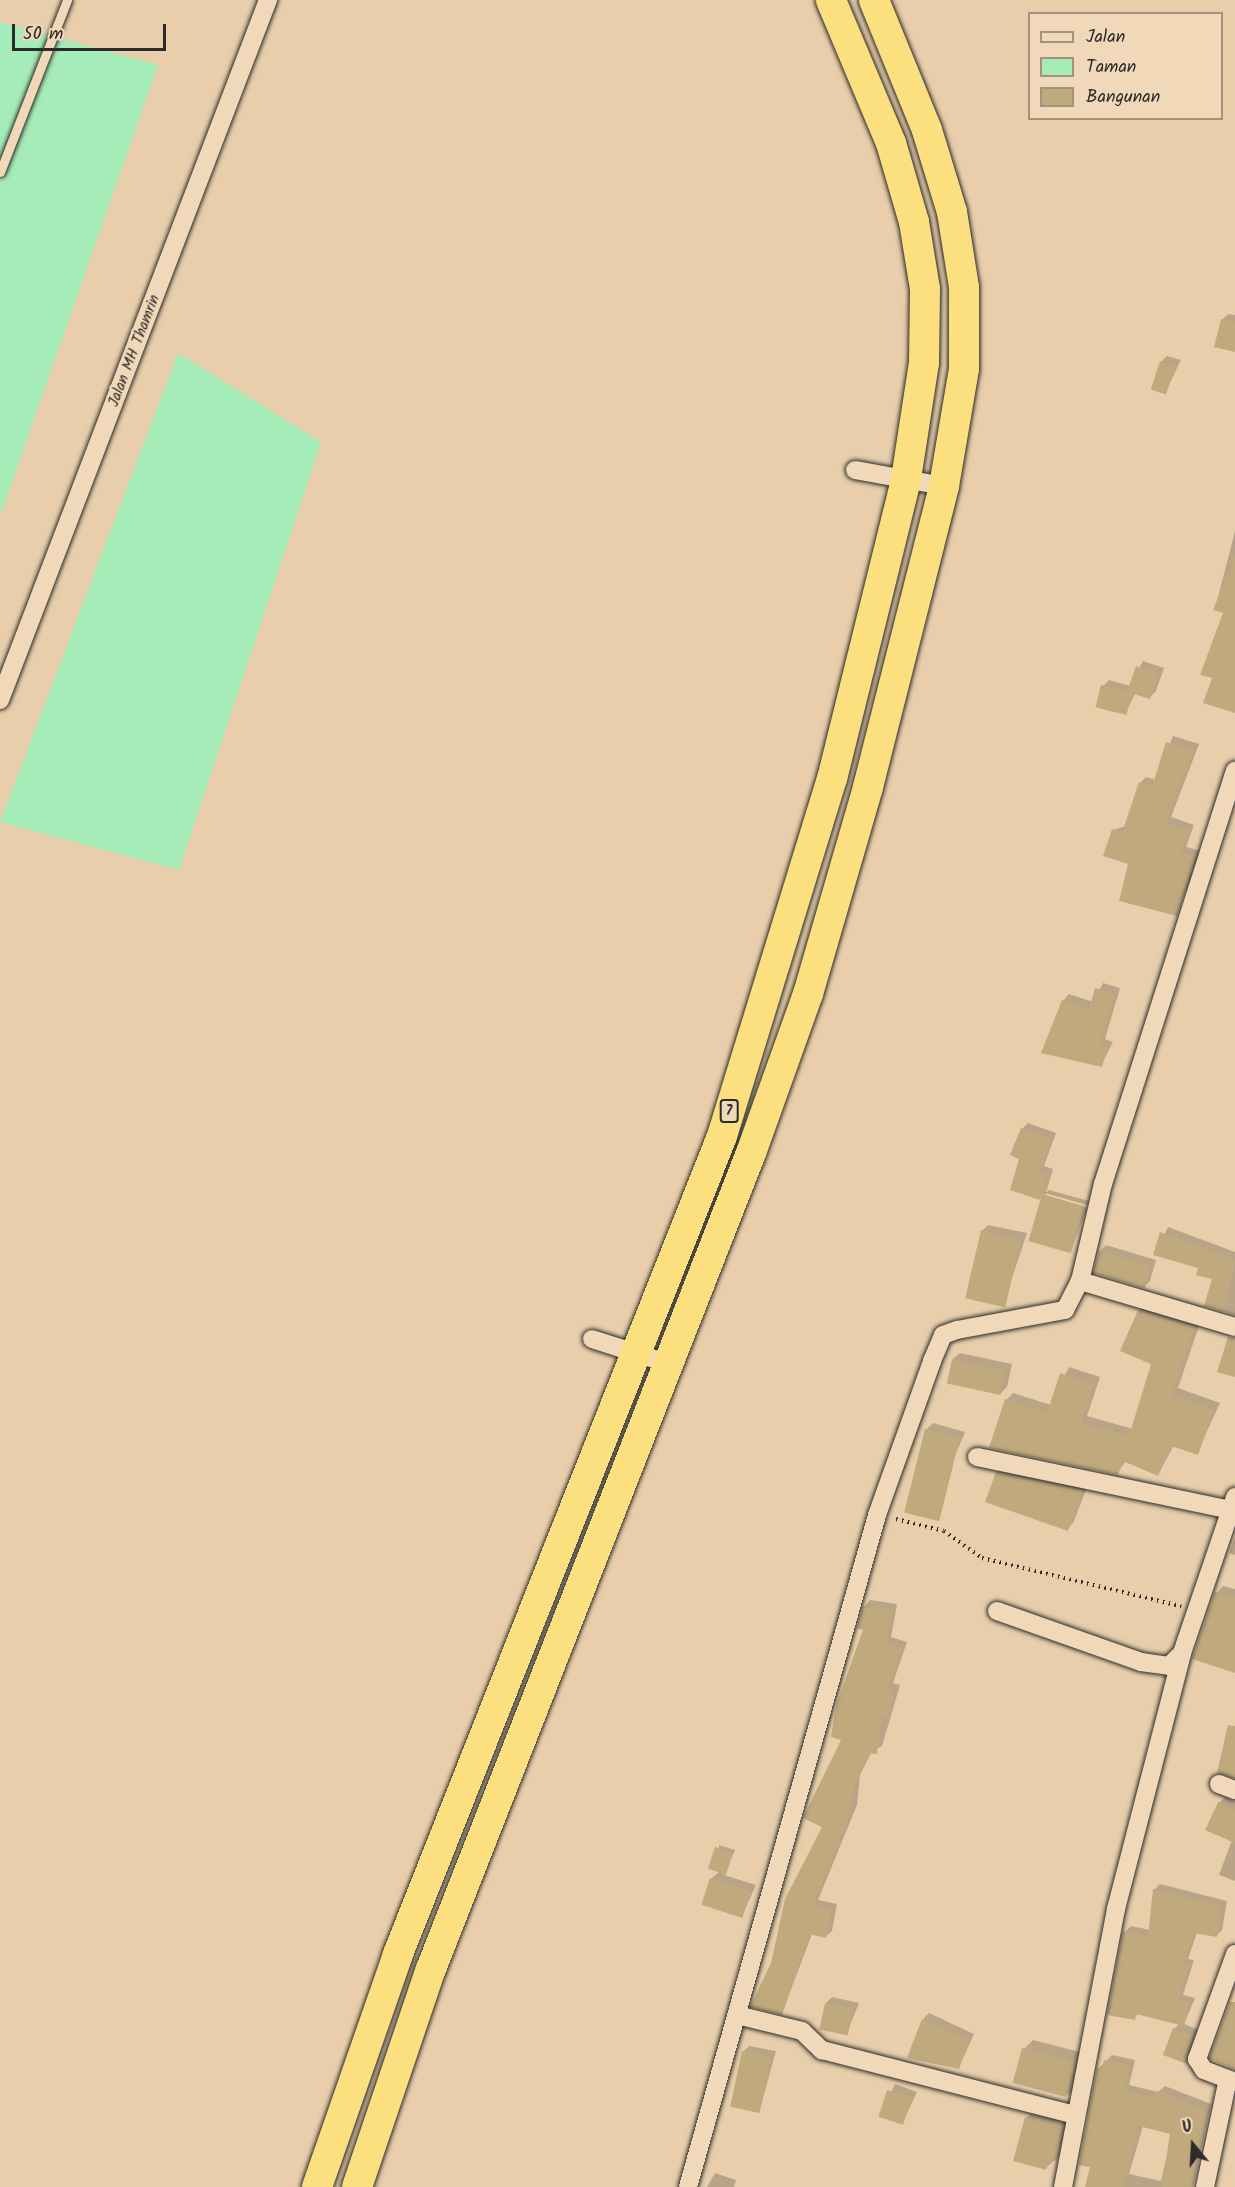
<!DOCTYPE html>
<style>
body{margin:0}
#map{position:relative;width:1235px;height:2187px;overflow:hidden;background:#e8ceaa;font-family:Kalam,sans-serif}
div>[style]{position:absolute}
.green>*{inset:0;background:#a6ecb9}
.shadow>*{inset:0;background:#0003}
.building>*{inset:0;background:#c1a97e;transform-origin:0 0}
.path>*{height:4px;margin-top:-2px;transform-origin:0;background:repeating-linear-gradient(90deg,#2b2b2b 0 1.5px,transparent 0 6px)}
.roads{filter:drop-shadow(0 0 2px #2b2b2b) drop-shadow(0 0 2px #2b2b2b)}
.service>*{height:9px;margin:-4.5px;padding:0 4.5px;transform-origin:4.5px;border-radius:4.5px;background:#f1d8b9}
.minor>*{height:18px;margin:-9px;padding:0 9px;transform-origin:9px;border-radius:9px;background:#f1d8b9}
.trunk>*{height:30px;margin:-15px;padding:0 15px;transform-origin:15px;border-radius:15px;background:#fce080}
span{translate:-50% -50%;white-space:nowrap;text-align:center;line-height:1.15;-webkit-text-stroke:5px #f1d8b9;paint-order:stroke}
.shield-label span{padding:2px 4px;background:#f1d8b9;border:2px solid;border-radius:4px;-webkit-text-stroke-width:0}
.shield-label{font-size:14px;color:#2b2b2b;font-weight:700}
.street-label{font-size:15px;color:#2b2b2b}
.legend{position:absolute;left:1028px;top:12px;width:195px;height:108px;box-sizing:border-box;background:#f1d8b9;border:2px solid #a29380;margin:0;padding:8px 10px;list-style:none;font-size:18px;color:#2b2b2b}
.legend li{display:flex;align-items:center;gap:12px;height:30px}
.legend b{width:30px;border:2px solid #a29380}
.north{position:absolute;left:1163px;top:2115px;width:60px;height:60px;-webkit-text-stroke:4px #f1d8b9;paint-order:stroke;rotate:342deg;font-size:16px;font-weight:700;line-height:24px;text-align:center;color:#2b2b2b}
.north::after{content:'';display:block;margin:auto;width:21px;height:27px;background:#2b2b2b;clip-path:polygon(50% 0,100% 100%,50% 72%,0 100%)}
.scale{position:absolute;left:12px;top:24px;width:154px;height:27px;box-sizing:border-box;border:3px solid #2b2b2b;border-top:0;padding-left:8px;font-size:18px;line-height:21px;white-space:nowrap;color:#2b2b2b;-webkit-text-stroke:4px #f1d8b9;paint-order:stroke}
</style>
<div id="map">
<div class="green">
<div style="clip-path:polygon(0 22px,158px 65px,0 516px)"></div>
<div style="clip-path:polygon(178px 353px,321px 442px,179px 870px,0 822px)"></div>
</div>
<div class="shadow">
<div style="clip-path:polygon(1228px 314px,1235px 315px,1235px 351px,1222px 320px)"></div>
<div style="clip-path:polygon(1167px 356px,1181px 360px,1165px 393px,1161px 362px)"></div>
<div style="clip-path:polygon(1235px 531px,1235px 712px,1214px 677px,1225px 612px,1215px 609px)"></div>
<div style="clip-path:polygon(1143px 661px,1164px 668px,1156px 691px,1150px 697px,1136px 692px,1125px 714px,1103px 686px,1109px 680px,1130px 686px)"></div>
<div style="clip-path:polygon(1173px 736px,1199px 744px,1171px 817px,1194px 825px,1186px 847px,1201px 851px,1177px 914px,1130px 863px,1113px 830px,1126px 826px,1140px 783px,1146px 777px,1156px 780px)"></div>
<div style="clip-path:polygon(1103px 983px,1120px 988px,1105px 1039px,1113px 1042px,1101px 1065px,1063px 1001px,1069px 994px,1093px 1002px)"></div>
<div style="clip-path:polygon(1028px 1123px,1056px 1133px,1044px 1166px,1053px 1169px,1045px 1196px,1087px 1208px,1071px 1251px,1032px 1240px,1044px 1193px,1039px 1198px,1021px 1158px,1022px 1129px)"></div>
<div style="clip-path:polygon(1049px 1190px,1089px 1201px,1087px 1205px,1045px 1193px)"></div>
<div style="clip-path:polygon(988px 1225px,1027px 1233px,1003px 1305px,982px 1231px)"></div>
<div style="clip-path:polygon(1168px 1227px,1235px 1252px,1235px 1315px,1206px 1305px,1213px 1278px,1200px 1267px,1155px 1254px)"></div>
<div style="clip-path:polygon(1106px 1245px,1156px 1260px,1150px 1281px,1144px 1287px,1100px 1251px)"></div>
<div style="clip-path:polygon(1146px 1303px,1201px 1320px,1178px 1388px,1220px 1403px,1197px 1453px,1174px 1445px,1158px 1475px,1126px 1461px,1117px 1473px,1006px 1400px,1013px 1393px,1051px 1405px,1069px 1367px,1100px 1377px,1087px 1416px,1133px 1429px,1153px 1364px,1139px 1311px)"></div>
<div style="clip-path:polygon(960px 1353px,1012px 1364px,1007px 1387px,1001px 1393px,953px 1359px)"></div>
<div style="clip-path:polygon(933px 1423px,965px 1432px,928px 1519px,926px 1430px)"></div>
<div style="clip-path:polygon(1003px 1467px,1088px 1485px,1073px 1523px,1067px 1529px,997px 1473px)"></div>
<div style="clip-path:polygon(1235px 1537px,1235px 1555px,1229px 1553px)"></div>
<div style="clip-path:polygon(1223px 1586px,1235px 1589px,1235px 1672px,1217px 1593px)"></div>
<div style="clip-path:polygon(870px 1600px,897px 1604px,891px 1637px,907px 1642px,893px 1683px,900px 1685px,882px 1746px,872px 1751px,860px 1775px,857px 1805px,818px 1900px,837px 1904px,832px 1931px,826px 1936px,812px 1934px,782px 2013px,773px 1963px,824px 1826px,865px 1629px,865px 1606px)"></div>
<div style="clip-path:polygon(1225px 1797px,1235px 1801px,1235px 1881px,1219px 1875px,1232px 1840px,1219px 1803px)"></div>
<div style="clip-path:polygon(719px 1845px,735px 1850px,724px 1875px,756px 1885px,742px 1916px,711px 1879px,720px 1871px)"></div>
<div style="clip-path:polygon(1160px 1884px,1227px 1901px,1222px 1930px,1216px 1936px,1197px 1933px,1188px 1959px,1194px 1960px,1183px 1995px,1195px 1998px,1184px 2024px,1199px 2030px,1187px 2062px,1174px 2029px,1180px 2023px,1139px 2013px,1134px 2018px,1125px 1932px,1131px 1926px,1150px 1930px,1154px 1890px)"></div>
<div style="clip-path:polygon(832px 1997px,859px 2003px,847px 2033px,826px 2003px)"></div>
<div style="clip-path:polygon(929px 2013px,974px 2034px,959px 2067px,923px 2019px)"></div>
<div style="clip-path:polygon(1033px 2040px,1084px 2053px,1078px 2085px,1068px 2095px,1024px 2049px)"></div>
<div style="clip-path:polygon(749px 2046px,776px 2051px,759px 2112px,743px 2052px)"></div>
<div style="clip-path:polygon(evenodd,1112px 2055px,1135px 2060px,1129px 2085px,1158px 2092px,1165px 2086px,1211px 2104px,1193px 2187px,1086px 2187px,1092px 2165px,1080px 2163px,1099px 2068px,1112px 2055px,1143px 2126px,1172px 2133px,1161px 2181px,1129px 2174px,1143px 2126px)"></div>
<div style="clip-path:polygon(895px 2084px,917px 2092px,903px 2122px,880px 2115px)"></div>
<div style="clip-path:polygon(1032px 2112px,1068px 2121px,1062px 2153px,1046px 2168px,1026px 2118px)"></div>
<div style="clip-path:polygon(715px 2173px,736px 2180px,734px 2187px,707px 2187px)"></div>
</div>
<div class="building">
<div style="clip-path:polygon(1221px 319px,1235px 322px,1235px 352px,1214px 347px)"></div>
<div style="left:1160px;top:361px;width:16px;height:30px;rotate:18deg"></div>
<div style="clip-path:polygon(1235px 556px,1235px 713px,1203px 703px,1212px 678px,1200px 675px,1223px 613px,1213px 610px)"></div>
<div style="left:1136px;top:666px;width:24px;height:27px;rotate:19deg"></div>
<div style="left:1101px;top:685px;width:32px;height:23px;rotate:14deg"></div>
<div style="clip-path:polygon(1166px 742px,1194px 750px,1166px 823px,1189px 831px,1181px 853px,1196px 857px,1177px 916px,1119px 901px,1128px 864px,1103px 856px,1112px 829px,1122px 833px,1139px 782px,1152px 787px)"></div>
<div style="clip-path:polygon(1095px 988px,1115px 994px,1100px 1045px,1108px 1048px,1102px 1067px,1041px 1053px,1062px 1000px,1089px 1009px)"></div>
<div style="clip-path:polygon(1021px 1128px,1051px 1139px,1039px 1172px,1048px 1175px,1040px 1200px,1010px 1190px,1019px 1159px,1010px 1155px)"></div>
<div style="left:1042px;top:1194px;width:44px;height:49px;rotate:16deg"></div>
<div style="left:981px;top:1230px;width:41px;height:70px;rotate:13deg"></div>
<div style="clip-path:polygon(1160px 1232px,1235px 1260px,1225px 1312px,1204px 1306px,1212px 1279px,1196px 1275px,1198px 1268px,1153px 1255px)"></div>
<div style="left:1099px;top:1251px;width:54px;height:23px;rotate:16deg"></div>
<div style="clip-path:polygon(1138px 1310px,1195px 1327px,1172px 1395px,1214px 1410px,1198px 1455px,1171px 1446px,1158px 1476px,1123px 1461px,1118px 1475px,989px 1448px,1005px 1399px,1047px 1413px,1060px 1373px,1094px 1384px,1081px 1423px,1129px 1436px,1151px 1364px,1120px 1351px)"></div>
<div style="clip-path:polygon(1228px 1337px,1235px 1338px,1235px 1377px,1217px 1372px)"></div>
<div style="left:952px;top:1359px;width:55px;height:25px;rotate:12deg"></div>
<div style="left:925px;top:1429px;width:36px;height:86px;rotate:14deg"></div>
<div style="clip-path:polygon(996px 1472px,1083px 1491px,1068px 1531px,985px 1502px)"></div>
<div style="clip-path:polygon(1215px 1592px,1235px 1597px,1235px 1673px,1192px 1659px)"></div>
<div style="clip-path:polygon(863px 1606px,892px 1610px,886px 1643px,902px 1648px,888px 1689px,895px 1691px,888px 1719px,882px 1717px,877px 1754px,869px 1753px,855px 1782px,851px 1812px,813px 1905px,832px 1909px,826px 1938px,809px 1934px,782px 2015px,750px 2007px,771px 1963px,785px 1899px,822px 1827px,803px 1818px,841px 1740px,831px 1737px,836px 1706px,863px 1630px,857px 1628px)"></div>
<div style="clip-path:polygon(1228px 1725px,1235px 1726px,1235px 1778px,1217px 1773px)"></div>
<div style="clip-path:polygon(1218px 1802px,1235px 1810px,1235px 1843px,1205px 1830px)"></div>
<div style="left:715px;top:1847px;width:19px;height:23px;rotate:18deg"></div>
<div style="left:710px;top:1878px;width:43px;height:28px;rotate:18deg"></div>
<div style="clip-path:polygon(1153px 1889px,1222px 1907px,1217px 1937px,1194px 1933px,1183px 1965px,1189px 1966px,1178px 2001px,1189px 2004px,1184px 2026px,1136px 2014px,1135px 2020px,1107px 2015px,1123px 1931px,1148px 1936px)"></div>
<div style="clip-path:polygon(1230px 2002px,1235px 2002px,1235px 2070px,1209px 2058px)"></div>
<div style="left:825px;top:2003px;width:29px;height:27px;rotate:12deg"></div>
<div style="clip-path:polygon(922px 2019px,969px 2040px,959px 2069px,907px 2058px)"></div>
<div style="clip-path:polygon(1173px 2028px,1193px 2036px,1187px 2064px,1163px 2055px)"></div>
<div style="left:1022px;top:2048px;width:55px;height:36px;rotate:15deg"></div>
<div style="left:742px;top:2051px;width:30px;height:57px;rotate:12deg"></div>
<div style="clip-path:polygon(1104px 2060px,1130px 2065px,1124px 2091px,1156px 2098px,1157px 2091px,1206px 2110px,1192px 2187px,1162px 2187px,1170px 2134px,1139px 2126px,1123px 2187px,1085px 2187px,1090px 2167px,1079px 2165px,1097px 2068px,1102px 2069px)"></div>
<div style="left:887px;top:2090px;width:26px;height:28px;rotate:18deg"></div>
<div style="clip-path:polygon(1025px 2117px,1063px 2127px,1057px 2161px,1049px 2160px,1046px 2170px,1013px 2161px)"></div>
</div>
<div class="path">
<div style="left:896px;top:1519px;width:49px;rotate:14deg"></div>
<div style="left:944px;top:1531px;width:47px;rotate:35.4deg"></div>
<div style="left:982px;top:1558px;width:205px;rotate:13.6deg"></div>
</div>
<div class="roads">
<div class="service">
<div style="left:0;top:172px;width:185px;rotate:-68.7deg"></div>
</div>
<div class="minor">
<div style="left:855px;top:470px;width:90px;rotate:10.2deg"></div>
<div style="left:0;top:700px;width:750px;rotate:-69.05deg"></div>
<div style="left:1080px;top:1281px;width:162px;rotate:16.5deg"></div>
<div style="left:592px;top:1339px;width:82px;rotate:17.8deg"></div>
<div style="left:977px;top:1457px;width:259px;rotate:11.8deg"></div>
<div style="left:997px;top:1611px;width:153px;rotate:19.5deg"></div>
<div style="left:1141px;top:1662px;width:28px;rotate:8deg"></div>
<div style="left:1169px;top:1666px;width:18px;rotate:-45deg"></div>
<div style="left:1219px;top:1784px;width:17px;rotate:21deg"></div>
<div style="left:1235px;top:1954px;width:112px;rotate:109.9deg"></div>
<div style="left:1197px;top:2059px;width:13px;rotate:58deg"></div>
<div style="left:1204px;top:2070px;width:33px;rotate:21deg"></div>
<div style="left:737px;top:2015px;width:67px;rotate:13.8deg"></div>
<div style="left:802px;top:2031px;width:28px;rotate:44deg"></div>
<div style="left:822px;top:2050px;width:261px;rotate:14.4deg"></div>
<div style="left:688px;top:2187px;width:698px;rotate:-74.29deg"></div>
<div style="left:877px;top:1515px;width:164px;rotate:-70.3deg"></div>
<div style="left:932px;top:1361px;width:28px;rotate:-67deg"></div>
<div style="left:943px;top:1335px;width:15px;rotate:-20deg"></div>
<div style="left:957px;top:1330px;width:110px;rotate:-10.5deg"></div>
<div style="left:1065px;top:1310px;width:33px;rotate:-63deg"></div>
<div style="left:1080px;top:1281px;width:100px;rotate:-76.7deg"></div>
<div style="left:1103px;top:1184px;width:434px;rotate:-72.3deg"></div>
<div style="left:1063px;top:2187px;width:283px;rotate:-79.2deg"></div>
<div style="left:1116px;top:1909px;width:264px;rotate:-75.5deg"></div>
<div style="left:1182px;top:1653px;width:165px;rotate:-71.2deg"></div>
<div style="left:1205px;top:2187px;width:110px;rotate:-78deg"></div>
</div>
<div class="trunk">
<div style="left:317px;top:2187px;width:247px;rotate:-70.8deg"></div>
<div style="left:398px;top:1954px;width:880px;rotate:-68.39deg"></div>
<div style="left:722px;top:1136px;width:374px;rotate:-72.9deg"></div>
<div style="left:832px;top:779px;width:309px;rotate:-76.1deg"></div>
<div style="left:906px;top:479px;width:117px;rotate:-81.2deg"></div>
<div style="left:924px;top:363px;width:74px;rotate:-89.2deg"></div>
<div style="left:925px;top:289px;width:68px;rotate:-99.3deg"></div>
<div style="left:914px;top:222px;width:82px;rotate:-106.2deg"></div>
<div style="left:891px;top:143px;width:155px;rotate:-112.8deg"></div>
<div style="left:357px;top:2187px;width:230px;rotate:-71.3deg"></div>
<div style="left:431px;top:1969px;width:877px;rotate:-68.59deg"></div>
<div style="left:751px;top:1153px;width:169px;rotate:-70.3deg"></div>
<div style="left:808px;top:994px;width:216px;rotate:-73.8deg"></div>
<div style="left:868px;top:787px;width:310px;rotate:-75.8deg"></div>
<div style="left:944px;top:486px;width:119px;rotate:-80.3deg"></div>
<div style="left:964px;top:369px;width:82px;rotate:-90deg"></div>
<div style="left:964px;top:287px;width:76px;rotate:-99.1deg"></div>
<div style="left:952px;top:212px;width:86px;rotate:-107deg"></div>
<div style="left:927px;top:130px;width:140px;rotate:-112.2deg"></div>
</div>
</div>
<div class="shield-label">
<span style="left:729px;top:1111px">7</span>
</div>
<div class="street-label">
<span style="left:135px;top:351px;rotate:-69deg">Jalan MH Thamrin</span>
</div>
<ul class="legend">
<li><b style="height:8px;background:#f1d8b9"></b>Jalan</li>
<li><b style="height:16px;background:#a6ecb9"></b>Taman</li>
<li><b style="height:16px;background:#c1a97e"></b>Bangunan</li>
</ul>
<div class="north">U</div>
<div class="scale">50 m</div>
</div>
